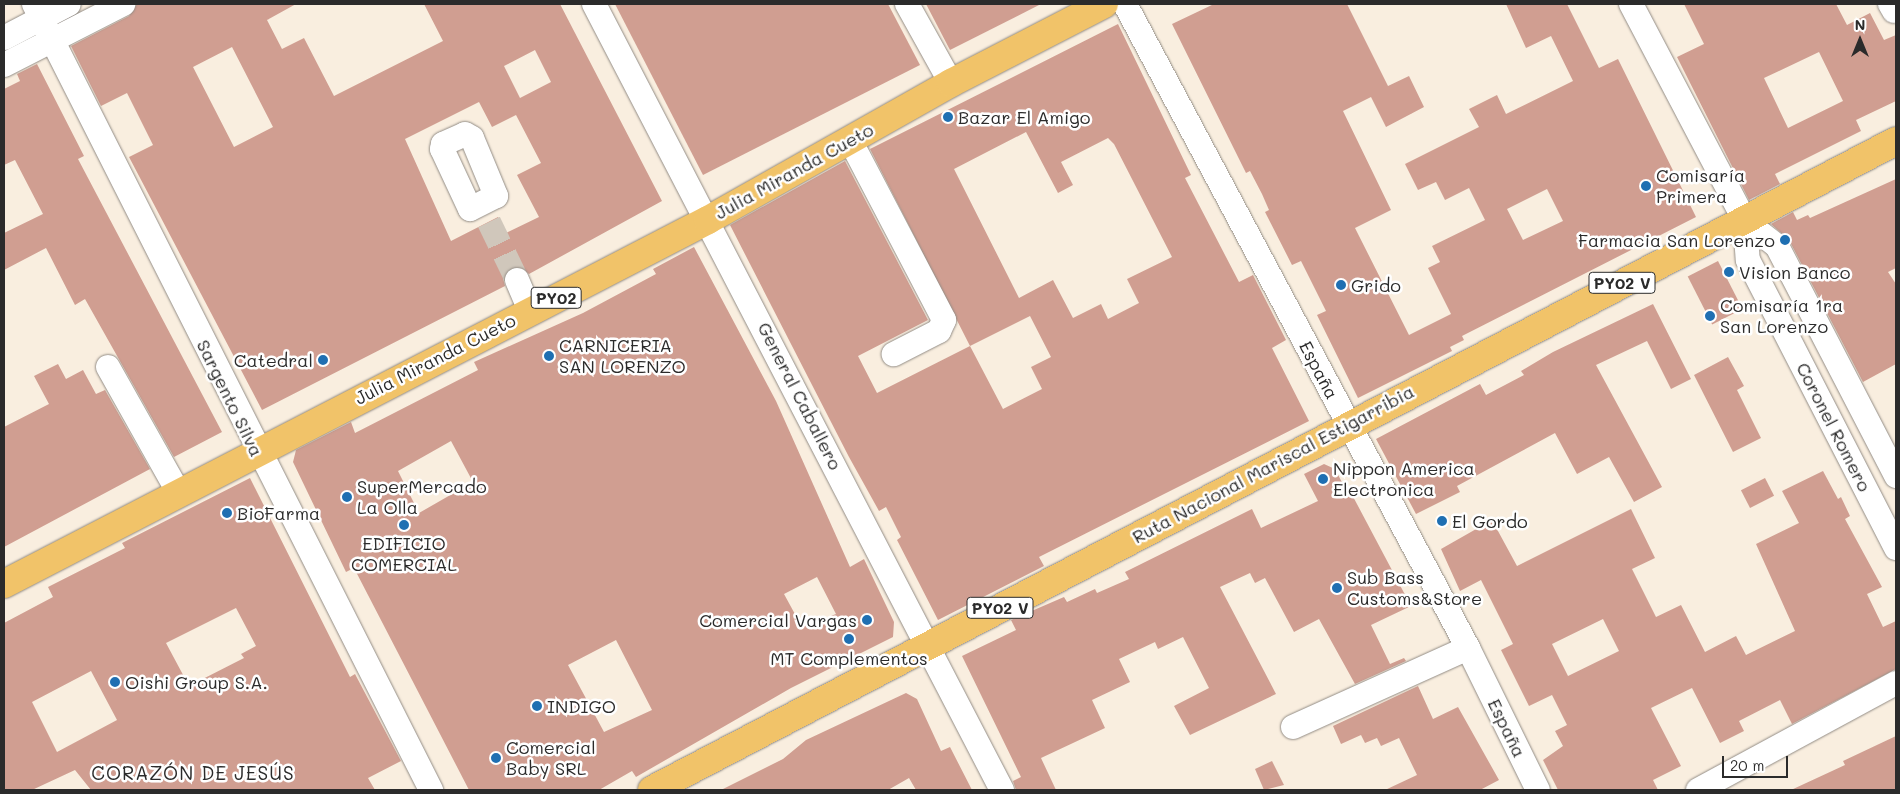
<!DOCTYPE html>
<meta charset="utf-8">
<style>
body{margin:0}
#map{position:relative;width:1900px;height:794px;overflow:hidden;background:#f9eedf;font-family:Mali,sans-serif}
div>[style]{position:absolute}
.building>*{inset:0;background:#d09e91;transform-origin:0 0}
.minor-tunnel>*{height:24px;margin-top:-12px;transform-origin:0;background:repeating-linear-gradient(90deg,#d0c7bb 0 24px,transparent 0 36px)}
.roads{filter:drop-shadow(0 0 1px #928c85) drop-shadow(0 0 1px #928c85)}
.minor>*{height:24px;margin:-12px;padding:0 12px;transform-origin:12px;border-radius:12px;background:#fff}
.highway>*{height:28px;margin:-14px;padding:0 14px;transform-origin:14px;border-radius:14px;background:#f1c369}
.dots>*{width:14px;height:14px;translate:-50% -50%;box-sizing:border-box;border:2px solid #fff;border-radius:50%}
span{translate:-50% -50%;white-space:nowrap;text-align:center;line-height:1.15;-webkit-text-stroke:5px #fff;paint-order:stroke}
.shield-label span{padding:1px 4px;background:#fff;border:1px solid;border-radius:4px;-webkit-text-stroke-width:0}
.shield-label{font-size:16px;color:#2b2b2b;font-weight:700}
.poi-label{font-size:18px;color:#2b2b2b}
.left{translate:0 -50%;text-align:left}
.right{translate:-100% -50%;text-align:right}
.street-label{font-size:18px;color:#2b2b2b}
.neighbourhood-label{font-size:19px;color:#2b2b2b;letter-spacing:1px}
.frame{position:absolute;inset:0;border:5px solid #2b2b2b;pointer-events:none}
.north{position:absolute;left:1835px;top:15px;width:50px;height:50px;-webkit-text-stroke:4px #fff;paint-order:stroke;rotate:0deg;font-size:14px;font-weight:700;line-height:20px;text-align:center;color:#2b2b2b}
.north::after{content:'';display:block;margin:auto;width:18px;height:22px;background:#2b2b2b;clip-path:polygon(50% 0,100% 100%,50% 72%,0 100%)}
.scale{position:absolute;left:1722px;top:756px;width:66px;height:22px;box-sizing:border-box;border:2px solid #2b2b2b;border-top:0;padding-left:6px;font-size:15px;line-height:18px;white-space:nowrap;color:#2b2b2b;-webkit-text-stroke:4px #fff;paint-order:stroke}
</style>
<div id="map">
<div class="building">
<div style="clip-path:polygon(evenodd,137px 4px,296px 4px,267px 20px,282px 49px,304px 38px,334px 96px,443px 41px,424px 4px,560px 4px,662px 201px,529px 274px,519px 266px,511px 268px,503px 278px,505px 286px,262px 410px,129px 157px,153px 145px,127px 93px,101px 106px,71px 46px,129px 16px,137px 4px,232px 47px,273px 127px,234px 147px,193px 67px,232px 47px,137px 4px,535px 50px,551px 82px,520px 98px,504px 66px,535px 50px,137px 4px,479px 102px,492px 127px,516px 115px,541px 163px,517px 175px,539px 217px,506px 233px,498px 217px,451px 241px,405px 139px,479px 102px)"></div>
<div style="clip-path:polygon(615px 4px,888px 4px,920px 65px,703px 175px)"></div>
<div style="clip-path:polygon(926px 4px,1041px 4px,950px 50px)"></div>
<div style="clip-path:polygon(evenodd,1214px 4px,1347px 4px,1388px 86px,1409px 76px,1424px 107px,1386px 127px,1371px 97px,1343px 111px,1391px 210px,1355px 228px,1409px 335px,1451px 314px,1428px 268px,1440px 262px,1432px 246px,1485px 220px,1469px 188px,1445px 200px,1436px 182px,1418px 190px,1405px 164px,1479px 127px,1469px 109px,1497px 95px,1506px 114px,1573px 81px,1551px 36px,1526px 48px,1506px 4px,1567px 4px,1599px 68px,1618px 59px,1696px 217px,1462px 336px,1464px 340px,1450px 347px,1452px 351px,1358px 398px,1317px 315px,1326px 311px,1301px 261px,1292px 265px,1265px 212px,1269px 210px,1262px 194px,1250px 171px,1246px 173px,1172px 24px,1214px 4px,1547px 189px,1563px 221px,1523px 240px,1507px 209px,1547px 189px)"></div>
<div style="clip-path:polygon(evenodd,1684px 4px,1836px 4px,1847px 25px,1870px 13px,1884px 40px,1896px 35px,1896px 101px,1856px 120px,1861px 131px,1775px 174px,1780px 184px,1749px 200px,1677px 57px,1704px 44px,1684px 4px,1819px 52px,1843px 101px,1788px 128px,1764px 78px,1819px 52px)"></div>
<div style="clip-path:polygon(evenodd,1118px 24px,1191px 175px,1185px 178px,1239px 282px,1253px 275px,1286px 340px,1272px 348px,1309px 421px,1039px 557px,1044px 566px,938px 620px,897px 540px,901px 537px,886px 507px,879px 511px,849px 457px,730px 225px,845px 161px,928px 320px,858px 356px,877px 393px,970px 346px,870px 149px,1118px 24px,1026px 132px,1058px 193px,1073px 185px,1061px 162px,1108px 138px,1114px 144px,1172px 257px,1127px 279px,1139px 303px,1108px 319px,1101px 304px,1073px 318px,1053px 280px,1019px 298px,954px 169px,1026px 132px,1118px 24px,1030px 316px,1051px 357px,1031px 367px,1042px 389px,1003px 409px,970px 346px,1030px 316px)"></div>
<div style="clip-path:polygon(37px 64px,84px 156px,78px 159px,222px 432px,174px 457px,85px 299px,75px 305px,46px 248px,4px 270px,4px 233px,43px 214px,15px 160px,4px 165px,4px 89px,20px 81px,17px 74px)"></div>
<div style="clip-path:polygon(1896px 179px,1896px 268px,1888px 272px,1896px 284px,1896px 364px,1863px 382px,1789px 240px,1771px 224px,1793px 212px,1797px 220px,1808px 215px,1810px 218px)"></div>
<div style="clip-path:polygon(evenodd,694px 247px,776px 401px,850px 567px,864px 559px,894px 622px,893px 637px,791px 688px,636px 777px,632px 771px,599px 790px,469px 790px,354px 568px,346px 572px,293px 462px,296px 450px,351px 422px,355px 433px,478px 370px,474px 362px,583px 313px,656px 274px,653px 269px,694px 247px,451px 441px,473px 482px,419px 513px,398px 471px,451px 441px,694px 247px,817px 577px,836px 614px,802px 627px,784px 594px,817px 577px,694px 247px,616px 640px,652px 710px,604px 732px,568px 665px,616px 640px)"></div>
<div style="left:1718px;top:261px;width:54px;height:34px;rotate:63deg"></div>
<div style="clip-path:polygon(1653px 304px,1691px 379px,1671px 389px,1647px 341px,1596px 365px,1662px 487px,1634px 502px,1609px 457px,1577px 474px,1555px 433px,1457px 486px,1460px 492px,1416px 514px,1376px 439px,1480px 384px,1486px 395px,1524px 375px,1521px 371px,1553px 352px)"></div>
<div style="clip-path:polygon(1728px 357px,1744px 386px,1737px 390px,1761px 438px,1733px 452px,1694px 375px)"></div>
<div style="clip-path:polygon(58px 364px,66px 379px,83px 370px,96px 394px,105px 390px,150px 469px,4px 547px,4px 427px,49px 404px,34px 376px)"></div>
<div style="clip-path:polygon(1324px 464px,1335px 469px,1346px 490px,1349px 489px,1411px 606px,1371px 625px,1390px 664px,1404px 658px,1406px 661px,1355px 684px,1319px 619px,1294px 632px,1265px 578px,1255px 583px,1250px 573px,1220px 587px,1276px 694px,1190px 735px,1174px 706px,1209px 688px,1183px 637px,1158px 649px,1155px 642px,1119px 659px,1130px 682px,1092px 700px,1105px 728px,1041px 758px,1056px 790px,1016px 790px,1013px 781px,1021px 777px,962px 656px,1016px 630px,1011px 620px,1064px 597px,1067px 602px,1095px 589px,1097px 593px,1129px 579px,1125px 572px,1252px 509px,1261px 528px,1318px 501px,1304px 474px)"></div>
<div style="clip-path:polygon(evenodd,1823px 471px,1838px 499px,1841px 497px,1850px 516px,1845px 519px,1882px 587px,1867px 594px,1883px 627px,1896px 621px,1896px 669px,1792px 724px,1780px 700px,1739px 721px,1744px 731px,1720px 743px,1692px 688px,1651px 708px,1681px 766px,1653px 780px,1658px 790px,1558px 790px,1543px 760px,1563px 746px,1555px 731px,1567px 725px,1552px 695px,1529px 706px,1501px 650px,1513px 644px,1481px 580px,1460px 591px,1441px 549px,1492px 520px,1517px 566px,1631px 509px,1655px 558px,1632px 569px,1656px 617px,1681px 605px,1705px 652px,1736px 636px,1746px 655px,1795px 631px,1756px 544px,1799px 523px,1782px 491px,1823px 471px,1603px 619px,1619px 651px,1568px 676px,1552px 644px,1603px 619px)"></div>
<div style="clip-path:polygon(evenodd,250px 478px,350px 677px,355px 674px,401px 761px,368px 778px,375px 790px,91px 790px,75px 770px,32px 790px,4px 790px,4px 623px,53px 597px,48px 587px,125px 548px,122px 543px,250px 478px,236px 608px,256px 646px,241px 654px,244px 658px,189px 686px,166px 643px,236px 608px,250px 478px,91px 671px,117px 720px,57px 752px,32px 702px,91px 671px)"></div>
<div style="left:1765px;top:478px;width:20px;height:27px;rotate:63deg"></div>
<div style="clip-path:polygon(1418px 686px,1433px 719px,1458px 707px,1499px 780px,1480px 790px,1385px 790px,1417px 775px,1399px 738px,1381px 746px,1377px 738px,1365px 743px,1361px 735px,1341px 744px,1333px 726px)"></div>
<div style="clip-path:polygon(906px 693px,917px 699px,941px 751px,950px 747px,972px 790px,916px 790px,909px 778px,888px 790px,721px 790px,783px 759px,806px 740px)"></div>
<div style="clip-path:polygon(1896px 736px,1896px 790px,1791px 790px,1845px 765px,1843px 761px)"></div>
<div style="clip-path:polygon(1272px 761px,1284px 785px,1264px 790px,1255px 769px)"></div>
</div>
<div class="minor-tunnel">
<div style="left:489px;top:222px;width:64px;rotate:64.2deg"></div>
</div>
<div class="roads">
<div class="minor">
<div style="left:34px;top:4px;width:881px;rotate:63.2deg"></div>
<div style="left:594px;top:4px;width:886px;rotate:62.57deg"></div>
<div style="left:907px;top:4px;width:90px;rotate:60.9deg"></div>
<div style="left:1125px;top:4px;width:730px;rotate:61.96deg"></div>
<div style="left:1468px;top:648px;width:158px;rotate:63.8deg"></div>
<div style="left:1631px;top:4px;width:245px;rotate:62.3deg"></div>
<div style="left:1745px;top:221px;width:39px;rotate:86deg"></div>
<div style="left:1748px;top:260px;width:324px;rotate:62.8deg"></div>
<div style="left:1890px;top:4px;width:8px;rotate:60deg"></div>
<div style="left:4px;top:38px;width:73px;rotate:-27.6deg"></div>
<div style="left:4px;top:65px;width:134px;rotate:-27.1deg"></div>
<div style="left:465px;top:134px;width:8px;rotate:30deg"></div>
<div style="left:472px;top:138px;width:63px;rotate:67.5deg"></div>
<div style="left:496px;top:196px;width:29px;rotate:153deg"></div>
<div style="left:470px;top:209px;width:66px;rotate:-115deg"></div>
<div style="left:442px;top:149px;width:5px;rotate:-79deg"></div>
<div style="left:443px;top:144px;width:24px;rotate:-24deg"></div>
<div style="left:850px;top:140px;width:203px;rotate:62.4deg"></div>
<div style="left:944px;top:320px;width:12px;rotate:114deg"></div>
<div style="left:939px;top:331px;width:51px;rotate:152.9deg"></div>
<div style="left:1745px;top:221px;width:41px;rotate:38deg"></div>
<div style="left:1777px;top:246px;width:259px;rotate:62.6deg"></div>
<div style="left:517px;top:280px;width:34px;rotate:67deg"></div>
<div style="left:108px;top:367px;width:141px;rotate:60.7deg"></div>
<div style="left:1293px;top:727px;width:192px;rotate:-24.3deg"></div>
<div style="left:1698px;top:790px;width:225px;rotate:-28.4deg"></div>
</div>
<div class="highway">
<div style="left:4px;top:584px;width:793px;rotate:-27.34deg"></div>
<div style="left:708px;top:220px;width:279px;rotate:-29.4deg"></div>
<div style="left:951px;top:83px;width:172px;rotate:-27.3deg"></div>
<div style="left:652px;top:790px;width:1403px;rotate:-27.55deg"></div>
</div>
</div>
<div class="dots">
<div style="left:948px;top:117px;background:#1f6fb2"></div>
<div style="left:1646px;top:186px;background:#1f6fb2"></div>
<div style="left:1785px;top:240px;background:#1f6fb2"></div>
<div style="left:1729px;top:272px;background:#1f6fb2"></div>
<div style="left:1341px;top:285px;background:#1f6fb2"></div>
<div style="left:1710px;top:316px;background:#1f6fb2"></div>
<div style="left:549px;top:356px;background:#1f6fb2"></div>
<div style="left:323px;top:360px;background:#1f6fb2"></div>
<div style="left:1323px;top:479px;background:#1f6fb2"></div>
<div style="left:347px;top:497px;background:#1f6fb2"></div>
<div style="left:227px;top:513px;background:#1f6fb2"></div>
<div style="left:1442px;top:521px;background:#1f6fb2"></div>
<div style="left:404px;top:525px;background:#1f6fb2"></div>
<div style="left:1337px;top:588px;background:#1f6fb2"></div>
<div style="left:867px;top:620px;background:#1f6fb2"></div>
<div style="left:849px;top:639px;background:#1f6fb2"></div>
<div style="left:115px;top:682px;background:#1f6fb2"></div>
<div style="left:537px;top:706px;background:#1f6fb2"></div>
<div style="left:496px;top:758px;background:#1f6fb2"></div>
</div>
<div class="shield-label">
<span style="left:1622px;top:283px">PY02 V</span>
<span style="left:556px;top:298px">PY02</span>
<span style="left:1000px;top:608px">PY02 V</span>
</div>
<div class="poi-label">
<span class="left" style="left:958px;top:117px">Bazar El Amigo</span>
<span class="left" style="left:1656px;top:186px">Comisaría<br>Primera</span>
<span class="right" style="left:1775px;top:240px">Farmacia San Lorenzo</span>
<span class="left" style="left:1739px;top:272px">Vision Banco</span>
<span class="left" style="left:1351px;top:285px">Grido</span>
<span class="left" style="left:1720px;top:316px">Comisaría 1ra<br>San Lorenzo</span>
<span class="left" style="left:559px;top:356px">CARNICERIA<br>SAN LORENZO</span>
<span class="right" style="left:313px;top:360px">Catedral</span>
<span class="left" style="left:1333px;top:479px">Nippon America<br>Electronica</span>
<span class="left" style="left:357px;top:497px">SuperMercado<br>La Olla</span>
<span class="left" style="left:237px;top:513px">BioFarma</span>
<span class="left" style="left:1452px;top:521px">El Gordo</span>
<span style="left:404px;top:554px">EDIFICIO<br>COMERCIAL</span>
<span class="left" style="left:1347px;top:588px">Sub Bass<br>Customs&amp;Store</span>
<span class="right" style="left:857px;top:620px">Comercial Vargas</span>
<span style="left:849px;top:658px">MT Complementos</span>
<span class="left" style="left:125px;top:682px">Oishi Group S.A.</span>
<span class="left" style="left:547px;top:706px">INDIGO</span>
<span class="left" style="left:506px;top:758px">Comercial<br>Baby SRL</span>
</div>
<div class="street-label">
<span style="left:794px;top:171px;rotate:-29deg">Julia Miranda Cueto</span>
<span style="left:435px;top:359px;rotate:-27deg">Julia Miranda Cueto</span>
<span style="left:1319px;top:370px;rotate:62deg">España</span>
<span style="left:800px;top:396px;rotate:63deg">General Caballero</span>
<span style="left:230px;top:398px;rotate:64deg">Sargento Silva</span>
<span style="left:1834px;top:427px;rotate:63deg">Coronel Romero</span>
<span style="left:1273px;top:464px;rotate:-28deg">Ruta Nacional Mariscal Estigarribia</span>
<span style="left:1507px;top:728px;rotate:64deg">España</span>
</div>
<div class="neighbourhood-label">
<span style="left:193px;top:773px">CORAZÓN DE JESÚS</span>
</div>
<div class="frame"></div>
<div class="north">N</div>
<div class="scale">20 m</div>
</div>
